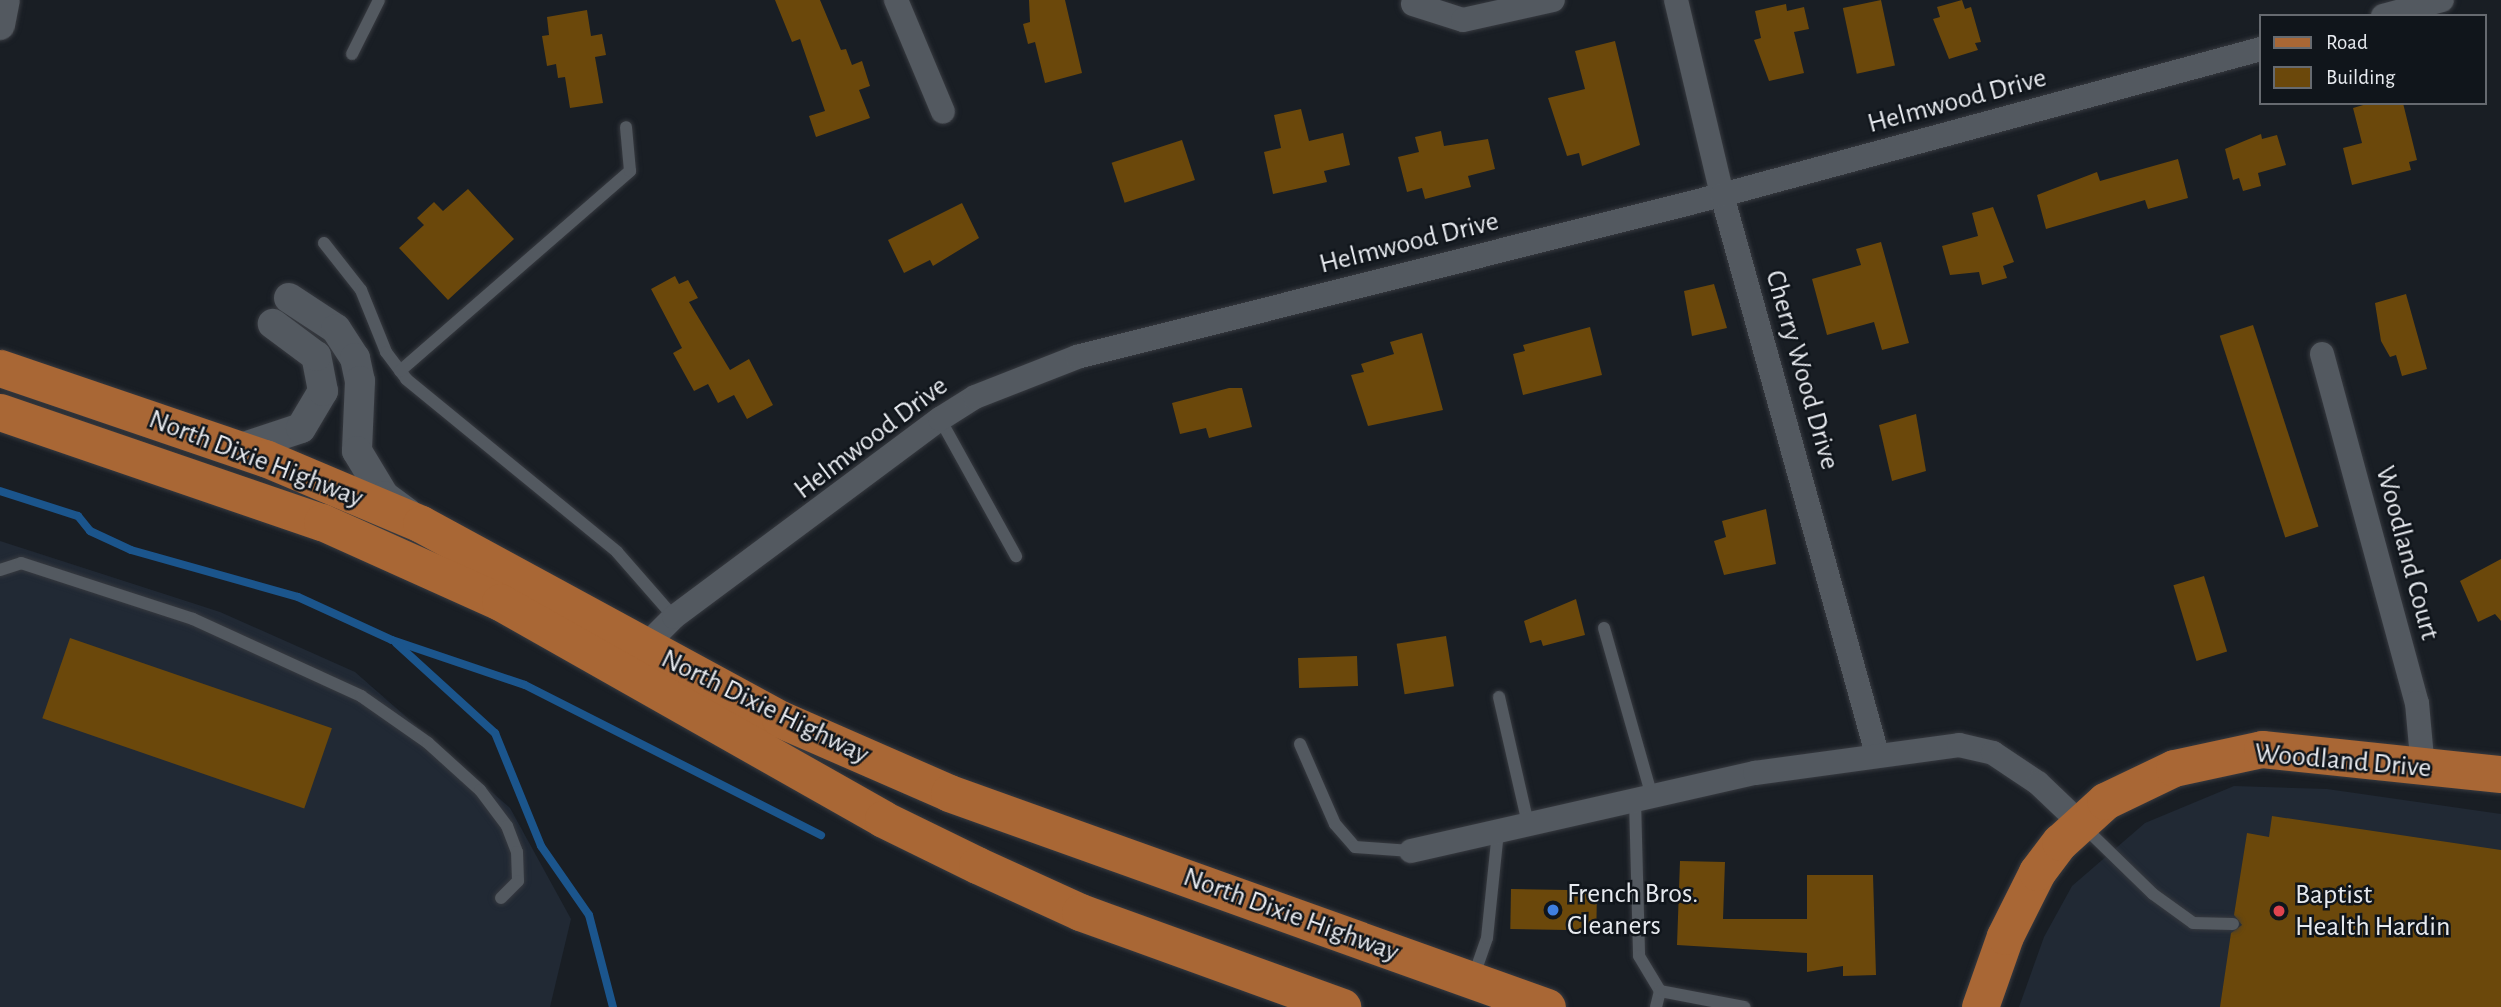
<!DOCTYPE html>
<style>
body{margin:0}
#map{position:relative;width:2501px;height:1007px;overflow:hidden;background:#191e24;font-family:"Alegreya Sans",sans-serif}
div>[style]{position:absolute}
.built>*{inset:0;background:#212934}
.stream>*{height:8px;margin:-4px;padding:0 4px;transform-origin:4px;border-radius:4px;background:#1b558c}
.building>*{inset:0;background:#6b480b;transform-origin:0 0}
.roads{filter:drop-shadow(0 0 2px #373a40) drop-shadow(0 0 2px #373a40)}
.service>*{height:12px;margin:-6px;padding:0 6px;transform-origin:6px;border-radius:6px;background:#535960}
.minor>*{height:24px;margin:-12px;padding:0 12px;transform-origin:12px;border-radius:12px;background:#535960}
.tertiary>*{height:30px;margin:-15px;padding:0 15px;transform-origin:15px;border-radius:15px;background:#535960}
.primary>*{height:37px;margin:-18.5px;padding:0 18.5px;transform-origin:18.5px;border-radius:18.5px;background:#a96735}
.dots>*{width:19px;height:19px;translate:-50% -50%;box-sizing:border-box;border:4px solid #10151b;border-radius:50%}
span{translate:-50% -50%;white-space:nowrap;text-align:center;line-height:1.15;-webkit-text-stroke:5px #10151b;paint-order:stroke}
.street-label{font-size:28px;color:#e7eaef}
.poi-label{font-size:28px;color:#e7eaef}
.left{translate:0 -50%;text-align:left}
.legend{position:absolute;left:2259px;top:14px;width:228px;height:91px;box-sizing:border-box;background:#10151b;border:2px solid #666a70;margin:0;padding:9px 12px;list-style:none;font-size:21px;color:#e7eaef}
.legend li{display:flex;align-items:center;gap:14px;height:35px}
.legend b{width:35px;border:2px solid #666a70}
</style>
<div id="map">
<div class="built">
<div style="clip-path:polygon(0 541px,220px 612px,355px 672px,510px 808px,571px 919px,550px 1007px,0 1007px)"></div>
<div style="clip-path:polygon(2234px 786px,2327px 789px,2501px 814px,2501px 1007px,2019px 1007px,2044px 937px,2072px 886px,2145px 823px)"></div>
</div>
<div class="stream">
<div style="left:0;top:491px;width:82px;rotate:17.8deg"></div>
<div style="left:78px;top:516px;width:19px;rotate:51deg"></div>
<div style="left:90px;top:531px;width:45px;rotate:24.9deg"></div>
<div style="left:131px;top:550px;width:173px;rotate:15.7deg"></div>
<div style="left:298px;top:597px;width:103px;rotate:24.6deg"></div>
<div style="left:392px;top:640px;width:140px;rotate:18.7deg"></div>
<div style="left:525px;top:685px;width:332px;rotate:26.9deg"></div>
<div style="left:396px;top:643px;width:134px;rotate:42.3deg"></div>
<div style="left:495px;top:733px;width:122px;rotate:67.8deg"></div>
<div style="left:541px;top:846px;width:84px;rotate:55.2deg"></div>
<div style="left:589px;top:915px;width:95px;rotate:75.4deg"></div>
</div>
<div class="building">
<div style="clip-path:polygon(775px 0,820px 0,841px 50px,846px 49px,852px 65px,862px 61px,870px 86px,859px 90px,870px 118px,816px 137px,809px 116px,825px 111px,800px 39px,792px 42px)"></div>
<div style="clip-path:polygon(1029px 0,1065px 0,1082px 73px,1045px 83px,1035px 42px,1028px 44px,1023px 24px,1030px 22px)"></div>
<div style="left:1881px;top:0;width:67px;height:39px;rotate:78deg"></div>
<div style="clip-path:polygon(1962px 0,1965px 9px,1971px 7px,1981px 42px,1975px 43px,1978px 50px,1949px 59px,1933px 19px,1940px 17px,1937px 7px)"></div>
<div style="clip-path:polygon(1786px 4px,1787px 11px,1804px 7px,1809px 29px,1794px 32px,1804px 73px,1769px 81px,1754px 40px,1761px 38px,1755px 11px)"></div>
<div style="clip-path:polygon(587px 10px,591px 36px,602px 34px,606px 55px,595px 57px,603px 103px,570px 108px,565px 77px,558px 78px,556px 64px,547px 66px,542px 36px,549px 35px,547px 17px)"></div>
<div style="clip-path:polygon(1615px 41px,1640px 145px,1582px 166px,1579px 153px,1567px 156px,1548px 98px,1585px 89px,1575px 51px)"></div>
<div style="clip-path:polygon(2370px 103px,2403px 103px,2417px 160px,2409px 162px,2411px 170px,2352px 185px,2343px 148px,2362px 143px,2353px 108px)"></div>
<div style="clip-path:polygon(1301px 109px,1309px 141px,1343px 133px,1350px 165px,1324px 171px,1327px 182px,1273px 194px,1264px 152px,1281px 148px,1274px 115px)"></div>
<div style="clip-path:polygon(1441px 131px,1444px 146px,1488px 139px,1495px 169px,1468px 176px,1471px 187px,1425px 199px,1422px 188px,1407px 192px,1398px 157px,1419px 152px,1415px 137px)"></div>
<div style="clip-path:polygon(2261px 134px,2262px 139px,2277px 135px,2286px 165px,2258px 173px,2261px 186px,2243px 191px,2239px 178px,2233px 180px,2225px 149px)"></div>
<div style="left:1182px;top:140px;width:42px;height:74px;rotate:72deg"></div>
<div style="clip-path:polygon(2178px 159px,2188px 198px,2148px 209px,2145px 200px,2046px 229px,2037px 195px,2097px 172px,2100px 181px)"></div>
<div style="clip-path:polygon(468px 189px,514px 239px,448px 300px,399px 248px,424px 225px,417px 218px,434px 202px,443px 211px)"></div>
<div style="clip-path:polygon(962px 203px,979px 238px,933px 266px,930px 260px,904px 273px,888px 240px)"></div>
<div style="clip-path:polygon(1993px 207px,2014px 262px,2003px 266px,2007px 278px,1982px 285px,1979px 272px,1950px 275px,1942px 246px,1978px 236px,1972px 213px)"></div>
<div style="clip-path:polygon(1881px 242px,1909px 343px,1882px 350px,1874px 322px,1827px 335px,1812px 279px,1861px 265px,1856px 249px)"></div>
<div style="clip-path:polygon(675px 276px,679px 284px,688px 280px,698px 298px,689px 302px,730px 370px,749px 359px,773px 405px,747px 419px,734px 395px,718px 403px,708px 384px,694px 391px,673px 353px,682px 348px,651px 289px)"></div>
<div style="clip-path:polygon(1714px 284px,1727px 328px,1692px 336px,1684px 291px)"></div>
<div style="clip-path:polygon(2406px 294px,2427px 369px,2402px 376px,2396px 355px,2390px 357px,2381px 341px,2375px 303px)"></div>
<div style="left:2253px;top:325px;width:212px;height:35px;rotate:72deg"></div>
<div style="clip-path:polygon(1590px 327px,1602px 375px,1523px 395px,1513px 354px,1525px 351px,1523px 345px)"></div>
<div style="clip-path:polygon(1422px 333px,1443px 410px,1368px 426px,1351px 375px,1364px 372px,1361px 364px,1394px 354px,1390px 342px)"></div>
<div style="clip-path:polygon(1229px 388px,1242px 388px,1252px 427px,1209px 438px,1206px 428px,1180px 434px,1172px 403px)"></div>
<div style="clip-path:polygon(1916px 414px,1926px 471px,1892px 481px,1879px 425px)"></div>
<div style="clip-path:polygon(1766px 509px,1776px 564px,1724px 575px,1714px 541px,1726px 537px,1722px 521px)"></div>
<div style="clip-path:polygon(2501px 559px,2501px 621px,2495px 614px,2478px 622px,2460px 581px)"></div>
<div style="left:2204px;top:576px;width:79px;height:32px;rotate:73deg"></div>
<div style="clip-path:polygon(1576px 599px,1585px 635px,1543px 646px,1541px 640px,1530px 643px,1524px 621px)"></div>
<div style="left:1446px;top:636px;width:51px;height:50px;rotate:81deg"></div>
<div style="left:70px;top:638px;width:277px;height:85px;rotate:19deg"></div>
<div style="left:1357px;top:656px;width:30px;height:59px;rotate:88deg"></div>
<div style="clip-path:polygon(2272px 816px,2501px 850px,2501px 1007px,2220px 1007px,2231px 933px,2242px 925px,2234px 915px,2247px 833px,2269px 837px)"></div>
<div style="clip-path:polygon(1680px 861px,1725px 862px,1723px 919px,1807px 919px,1807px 875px,1873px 875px,1876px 975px,1843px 976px,1843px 966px,1807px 972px,1807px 953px,1677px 945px)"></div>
<div style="left:1511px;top:889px;width:86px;height:40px;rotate:1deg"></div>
</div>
<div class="roads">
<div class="service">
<div style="left:352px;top:54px;width:60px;rotate:-63.4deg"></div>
<div style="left:324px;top:243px;width:60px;rotate:51.8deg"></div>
<div style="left:361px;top:290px;width:67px;rotate:68deg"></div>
<div style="left:386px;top:352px;width:34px;rotate:53deg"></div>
<div style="left:406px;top:379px;width:273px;rotate:39.3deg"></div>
<div style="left:617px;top:552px;width:86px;rotate:48.8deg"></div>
<div style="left:400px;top:371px;width:305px;rotate:-41deg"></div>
<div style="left:630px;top:171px;width:44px;rotate:-95.2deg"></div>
<div style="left:940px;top:419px;width:157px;rotate:61deg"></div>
<div style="left:0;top:570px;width:22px;rotate:-18deg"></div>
<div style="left:21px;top:563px;width:181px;rotate:18deg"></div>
<div style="left:193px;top:619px;width:185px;rotate:24.6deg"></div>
<div style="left:361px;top:696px;width:82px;rotate:35deg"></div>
<div style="left:428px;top:743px;width:70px;rotate:42.1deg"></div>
<div style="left:480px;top:790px;width:45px;rotate:53.1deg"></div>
<div style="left:507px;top:826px;width:28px;rotate:69deg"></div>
<div style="left:517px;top:852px;width:29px;rotate:88deg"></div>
<div style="left:518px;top:881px;width:24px;rotate:135deg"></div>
<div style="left:1604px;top:628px;width:175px;rotate:74.1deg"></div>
<div style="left:1499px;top:697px;width:130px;rotate:77.1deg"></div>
<div style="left:1300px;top:744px;width:87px;rotate:66.4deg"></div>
<div style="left:1335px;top:824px;width:30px;rotate:49deg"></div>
<div style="left:1355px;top:847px;width:56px;rotate:4.1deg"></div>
<div style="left:1635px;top:800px;width:156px;rotate:88.5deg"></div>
<div style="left:1639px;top:956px;width:41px;rotate:59deg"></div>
<div style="left:2082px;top:825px;width:99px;rotate:44.2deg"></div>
<div style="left:2153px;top:894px;width:49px;rotate:35.9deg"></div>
<div style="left:2193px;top:923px;width:40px;rotate:1.4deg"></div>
<div style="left:1473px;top:978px;width:42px;rotate:-70.7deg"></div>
<div style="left:1487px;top:938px;width:108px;rotate:-84.1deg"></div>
<div style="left:1656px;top:1007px;width:16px;rotate:-76deg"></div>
<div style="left:1660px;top:991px;width:86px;rotate:10.8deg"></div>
</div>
<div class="minor">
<div style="left:896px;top:0;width:121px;rotate:67.2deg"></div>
<div style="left:1676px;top:0;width:200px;rotate:76.7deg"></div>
<div style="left:1722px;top:195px;width:580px;rotate:74.5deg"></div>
<div style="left:1413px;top:4px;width:52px;rotate:17.7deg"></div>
<div style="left:1463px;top:20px;width:92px;rotate:-12.5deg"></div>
<div style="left:2383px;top:16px;width:61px;rotate:-15.2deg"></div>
<div style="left:2322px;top:354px;width:362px;rotate:74.8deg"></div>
<div style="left:2417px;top:703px;width:66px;rotate:84.8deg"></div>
<div style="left:644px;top:647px;width:42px;rotate:-45deg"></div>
<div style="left:674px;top:617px;width:332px;rotate:-36.7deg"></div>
<div style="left:940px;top:419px;width:41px;rotate:-32.2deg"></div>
<div style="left:975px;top:397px;width:110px;rotate:-21.4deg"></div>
<div style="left:1077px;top:357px;width:665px;rotate:-14.1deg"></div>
<div style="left:1722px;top:195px;width:558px;rotate:-15.16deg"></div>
<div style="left:1411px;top:851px;width:353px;rotate:-12.8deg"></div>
<div style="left:1755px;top:773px;width:206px;rotate:-7.8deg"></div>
<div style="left:1959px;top:745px;width:35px;rotate:13deg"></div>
<div style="left:1993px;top:753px;width:54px;rotate:33.7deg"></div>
<div style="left:2038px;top:783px;width:57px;rotate:43.6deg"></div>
</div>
<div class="tertiary">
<div style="left:0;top:25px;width:25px;rotate:-79deg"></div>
<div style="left:289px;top:298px;width:56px;rotate:33.4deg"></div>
<div style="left:336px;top:329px;width:35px;rotate:57deg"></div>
<div style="left:355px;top:358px;width:24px;rotate:78deg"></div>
<div style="left:360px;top:381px;width:70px;rotate:92.5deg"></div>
<div style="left:357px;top:451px;width:52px;rotate:59deg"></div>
<div style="left:384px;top:496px;width:29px;rotate:36deg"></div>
<div style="left:238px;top:449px;width:66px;rotate:-18.4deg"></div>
<div style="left:301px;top:428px;width:43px;rotate:-59.3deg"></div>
<div style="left:323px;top:391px;width:36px;rotate:-101deg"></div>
<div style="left:316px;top:356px;width:54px;rotate:-143.3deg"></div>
</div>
<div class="primary">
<div style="left:0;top:368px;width:280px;rotate:18.8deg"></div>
<div style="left:265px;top:458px;width:169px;rotate:22.9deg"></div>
<div style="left:421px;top:524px;width:409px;rotate:28.5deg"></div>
<div style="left:780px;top:719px;width:184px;rotate:23.6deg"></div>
<div style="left:949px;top:793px;width:635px;rotate:19.69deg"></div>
<div style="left:0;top:412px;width:340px;rotate:18.9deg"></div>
<div style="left:322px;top:522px;width:195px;rotate:24.2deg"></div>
<div style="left:500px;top:602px;width:440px;rotate:29.5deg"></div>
<div style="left:883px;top:819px;width:105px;rotate:26.1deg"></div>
<div style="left:977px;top:865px;width:113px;rotate:24.5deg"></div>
<div style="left:1080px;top:912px;width:279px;rotate:19.9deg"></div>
<div style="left:1980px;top:1007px;width:75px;rotate:-70.6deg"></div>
<div style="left:2005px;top:936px;width:72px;rotate:-63.4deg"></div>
<div style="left:2037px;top:872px;width:38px;rotate:-53deg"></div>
<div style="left:2060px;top:842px;width:61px;rotate:-42.3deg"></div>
<div style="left:2105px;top:801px;width:76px;rotate:-25.6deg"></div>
<div style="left:2174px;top:768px;width:90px;rotate:-12.2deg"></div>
<div style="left:2262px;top:749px;width:240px;rotate:6deg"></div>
</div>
</div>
<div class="dots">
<div style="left:1553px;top:910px;background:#3f7fe0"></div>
<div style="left:2279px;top:911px;background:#e0444e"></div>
</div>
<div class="street-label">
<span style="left:1957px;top:101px;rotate:-15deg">Helmwood Drive</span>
<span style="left:1409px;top:243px;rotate:-14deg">Helmwood Drive</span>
<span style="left:1802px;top:370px;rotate:74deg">Cherry Wood Drive</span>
<span style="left:871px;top:438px;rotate:-37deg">Helmwood Drive</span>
<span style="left:256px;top:459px;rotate:21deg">North Dixie Highway</span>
<span style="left:2407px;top:553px;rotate:75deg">Woodland Court</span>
<span style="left:765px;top:707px;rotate:26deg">North Dixie Highway</span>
<span style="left:2343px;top:761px;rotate:5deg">Woodland Drive</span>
<span style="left:1291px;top:915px;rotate:20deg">North Dixie Highway</span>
</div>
<div class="poi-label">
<span class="left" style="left:1567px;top:910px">French Bros.<br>Cleaners</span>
<span class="left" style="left:2295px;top:911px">Baptist<br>Health Hardin</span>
</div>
<ul class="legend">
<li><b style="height:9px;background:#a96735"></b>Road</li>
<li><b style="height:19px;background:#6b480b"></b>Building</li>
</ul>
</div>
